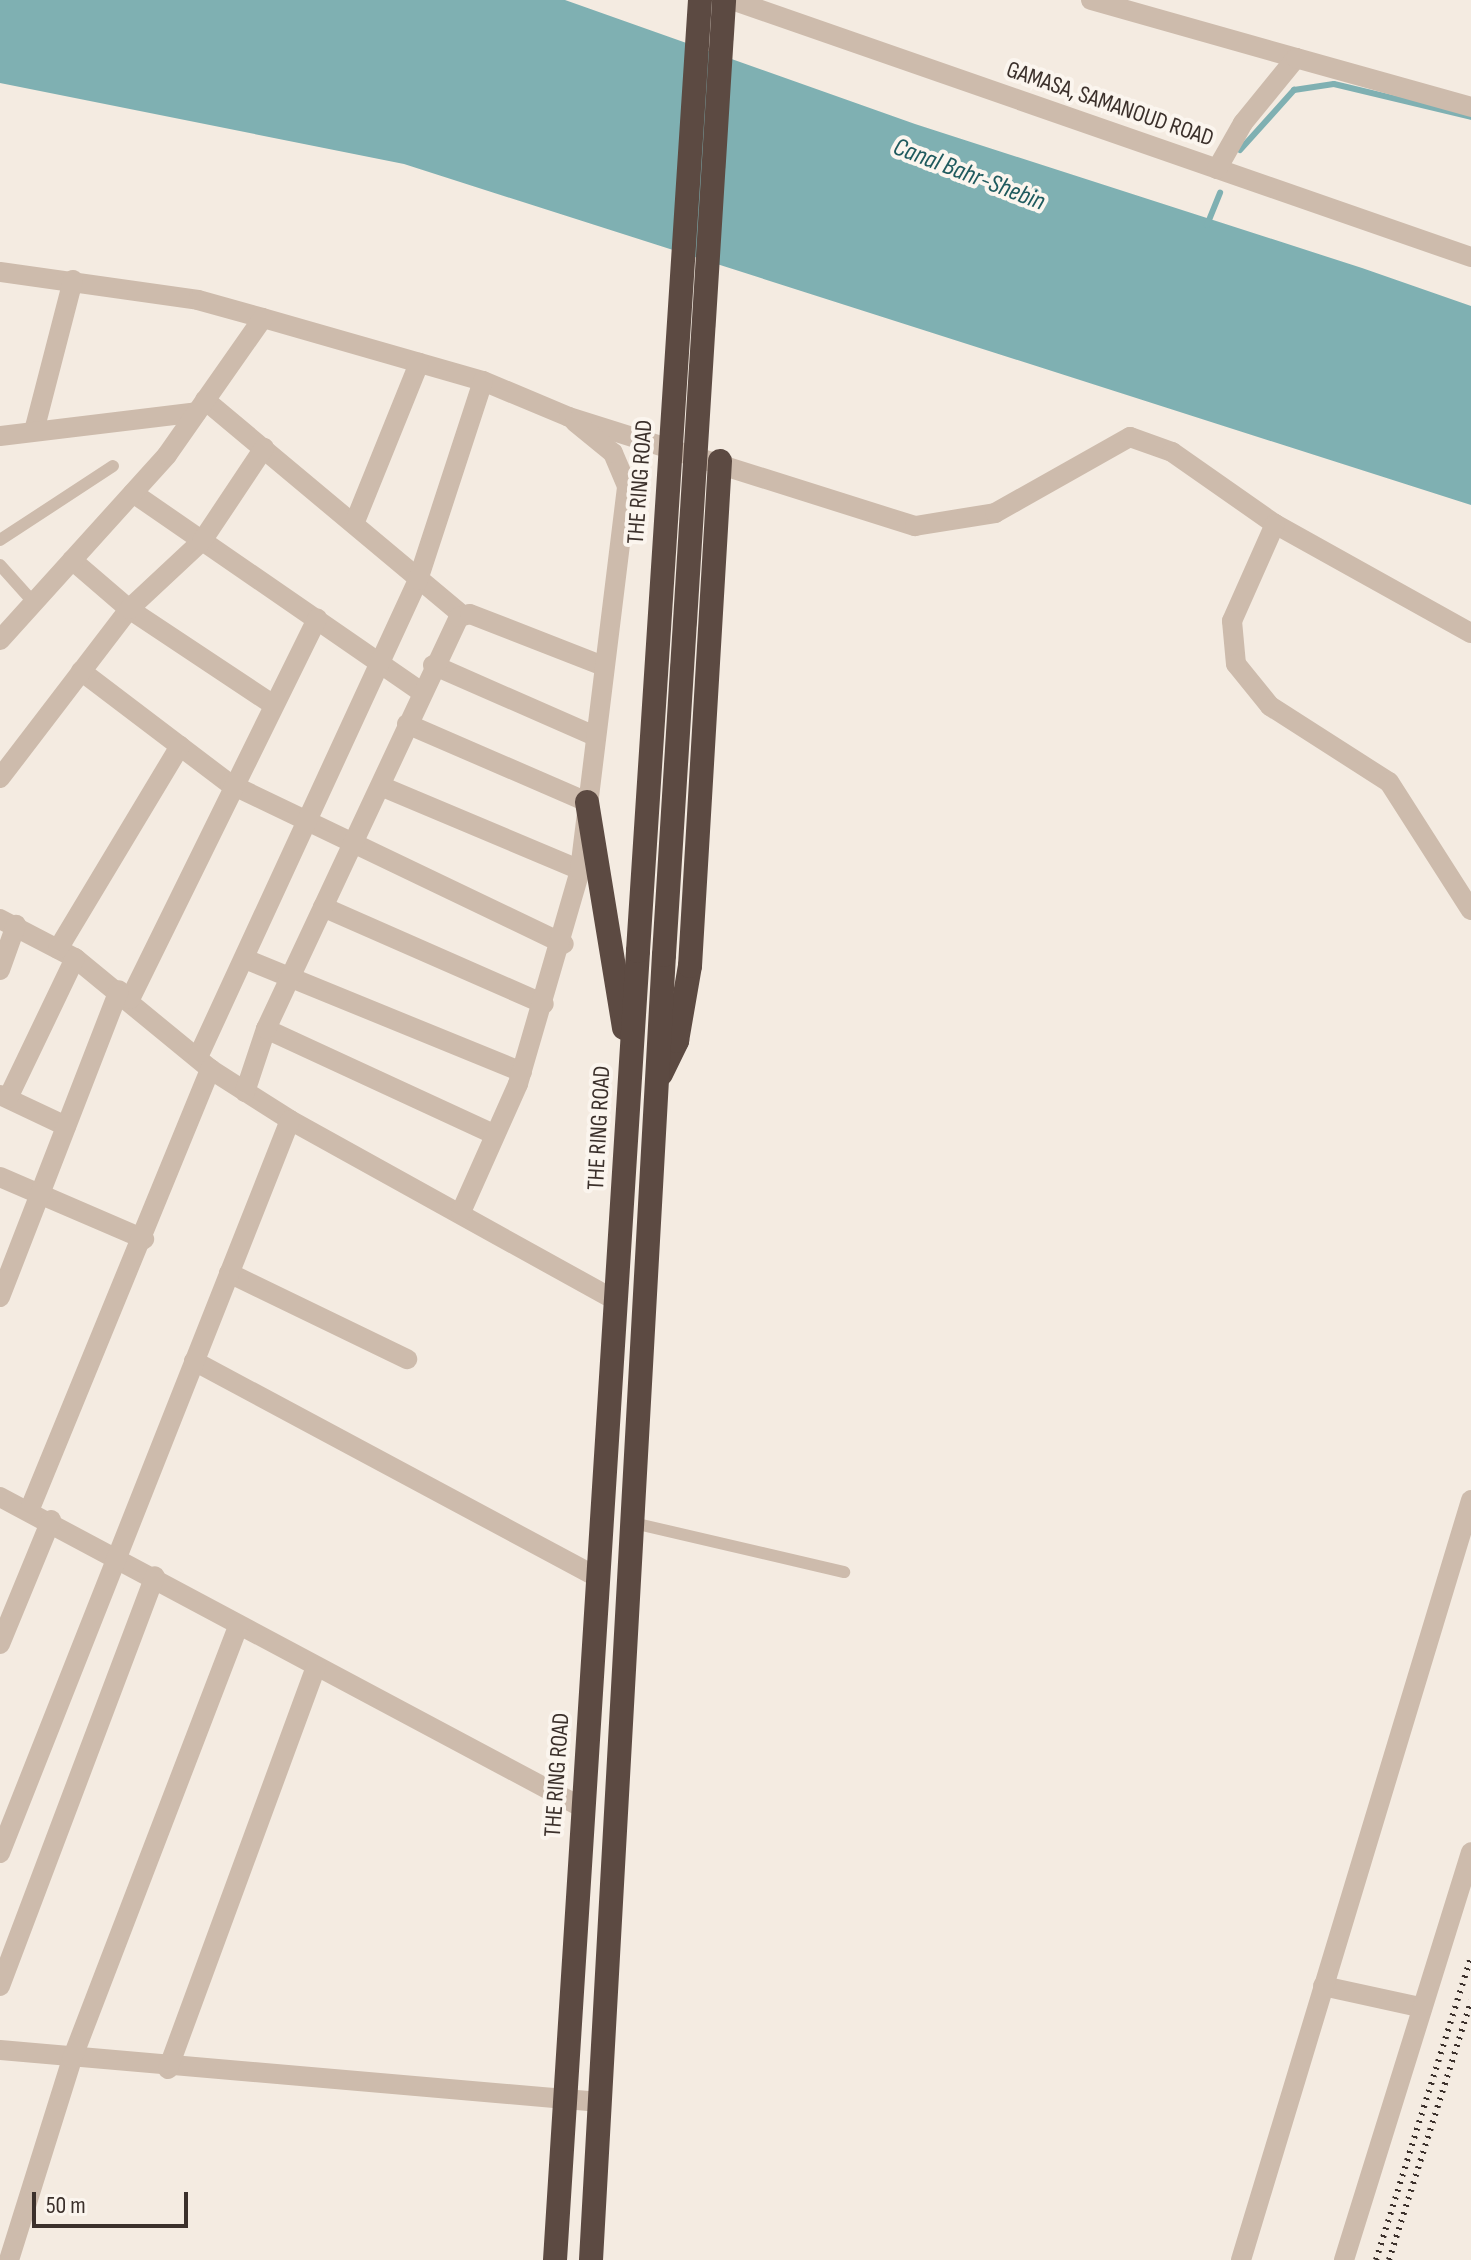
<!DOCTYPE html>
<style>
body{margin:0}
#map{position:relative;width:1471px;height:2260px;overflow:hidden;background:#f4ebe1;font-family:"Sofia Sans Condensed",sans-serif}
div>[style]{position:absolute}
.water>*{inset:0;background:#7fb0b2}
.stream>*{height:6px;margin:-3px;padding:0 3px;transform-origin:3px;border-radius:3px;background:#7fb0b2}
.lane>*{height:12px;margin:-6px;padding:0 6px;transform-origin:6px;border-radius:6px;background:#cdbbac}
.street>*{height:20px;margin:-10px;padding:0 10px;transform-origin:10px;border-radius:10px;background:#cdbbac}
.highway>*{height:24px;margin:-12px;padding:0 12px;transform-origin:12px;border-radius:12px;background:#5c4a42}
.rail>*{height:6px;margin-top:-3px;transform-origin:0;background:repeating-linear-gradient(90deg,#3b302b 0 2px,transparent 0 8px)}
.highway-bridge>*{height:24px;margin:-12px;padding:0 12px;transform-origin:12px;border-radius:12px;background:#5c4a42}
span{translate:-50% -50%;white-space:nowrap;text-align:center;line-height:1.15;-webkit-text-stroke:8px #fbf5ee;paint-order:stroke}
.street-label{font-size:24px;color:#3b302b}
.water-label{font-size:26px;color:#1f5a5e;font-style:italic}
.scale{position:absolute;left:32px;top:2192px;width:156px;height:36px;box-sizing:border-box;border:4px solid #3b302b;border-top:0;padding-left:10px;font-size:24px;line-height:28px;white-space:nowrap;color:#3b302b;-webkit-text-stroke:6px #fbf5ee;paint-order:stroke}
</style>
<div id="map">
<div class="water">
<div style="clip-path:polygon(0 0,565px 0,915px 124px,1362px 268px,1471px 306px,1471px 505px,404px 164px,0 83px)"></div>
</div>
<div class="stream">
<div style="left:1240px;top:150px;width:81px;rotate:-48deg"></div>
<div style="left:1294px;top:90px;width:40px;rotate:-8.5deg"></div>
<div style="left:1334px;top:84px;width:141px;rotate:13.5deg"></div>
<div style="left:1207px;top:225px;width:35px;rotate:-68deg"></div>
</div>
<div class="lane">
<div style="left:0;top:540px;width:135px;rotate:-33.2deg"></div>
<div style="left:0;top:565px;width:52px;rotate:48.1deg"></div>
<div style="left:629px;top:1522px;width:221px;rotate:13.1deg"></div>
</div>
<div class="street">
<div style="left:732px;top:0;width:782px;rotate:19.18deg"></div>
<div style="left:1091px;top:0;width:213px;rotate:15.8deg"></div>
<div style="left:1217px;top:169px;width:53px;rotate:-60.5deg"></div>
<div style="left:1243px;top:123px;width:84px;rotate:-50.8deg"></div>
<div style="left:1296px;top:58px;width:182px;rotate:15.6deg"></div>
<div style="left:0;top:272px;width:200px;rotate:8deg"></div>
<div style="left:198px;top:300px;width:67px;rotate:15.5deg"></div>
<div style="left:263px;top:318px;width:229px;rotate:16deg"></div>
<div style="left:483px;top:381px;width:93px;rotate:22.7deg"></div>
<div style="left:569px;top:417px;width:363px;rotate:17.5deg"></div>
<div style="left:915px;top:526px;width:81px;rotate:-9.2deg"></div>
<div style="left:995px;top:513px;width:155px;rotate:-29.4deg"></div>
<div style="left:1130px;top:437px;width:45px;rotate:19.7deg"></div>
<div style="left:1172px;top:452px;width:126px;rotate:35deg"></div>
<div style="left:1275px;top:524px;width:224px;rotate:29.1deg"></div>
<div style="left:205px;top:400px;width:335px;rotate:39.9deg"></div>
<div style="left:34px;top:431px;width:156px;rotate:-75.5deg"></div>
<div style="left:0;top:436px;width:198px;rotate:-6.9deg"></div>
<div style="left:133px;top:493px;width:350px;rotate:34.6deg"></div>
<div style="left:354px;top:524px;width:174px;rotate:-68deg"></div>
<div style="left:1275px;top:524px;width:106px;rotate:113.9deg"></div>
<div style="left:1232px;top:621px;width:43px;rotate:84.7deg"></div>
<div style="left:1236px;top:664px;width:54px;rotate:51deg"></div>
<div style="left:1270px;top:706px;width:141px;rotate:32.6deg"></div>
<div style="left:1389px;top:782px;width:152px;rotate:57.4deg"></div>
<div style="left:72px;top:560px;width:75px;rotate:40.7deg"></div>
<div style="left:129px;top:609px;width:172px;rotate:33.6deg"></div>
<div style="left:0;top:640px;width:249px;rotate:-47.9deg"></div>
<div style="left:167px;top:455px;width:167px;rotate:-55deg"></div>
<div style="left:433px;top:665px;width:177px;rotate:23.7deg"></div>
<div style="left:81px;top:671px;width:187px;rotate:37.2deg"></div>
<div style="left:230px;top:784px;width:370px;rotate:25.6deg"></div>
<div style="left:407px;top:724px;width:196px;rotate:23.4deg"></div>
<div style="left:0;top:778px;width:213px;rotate:-52.6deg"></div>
<div style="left:129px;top:609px;width:100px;rotate:-43deg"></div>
<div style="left:202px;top:541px;width:112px;rotate:-56.3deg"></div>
<div style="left:383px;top:787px;width:214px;rotate:22.8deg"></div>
<div style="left:323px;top:907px;width:241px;rotate:23.7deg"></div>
<div style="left:0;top:919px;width:85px;rotate:27.5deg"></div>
<div style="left:75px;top:958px;width:175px;rotate:39.4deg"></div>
<div style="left:210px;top:1069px;width:95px;rotate:32.5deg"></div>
<div style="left:290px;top:1120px;width:374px;rotate:29deg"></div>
<div style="left:58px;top:949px;width:237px;rotate:-59deg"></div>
<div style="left:245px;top:959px;width:299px;rotate:22.2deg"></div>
<div style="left:0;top:970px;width:48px;rotate:-70.4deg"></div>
<div style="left:130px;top:999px;width:424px;rotate:-63.8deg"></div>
<div style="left:266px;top:1029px;width:252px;rotate:24.8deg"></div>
<div style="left:198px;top:1057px;width:525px;rotate:-65.24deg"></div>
<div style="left:418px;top:580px;width:209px;rotate:-71.9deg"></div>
<div style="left:245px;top:1092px;width:66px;rotate:-71.6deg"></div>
<div style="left:266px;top:1029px;width:455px;rotate:-64.9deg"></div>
<div style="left:459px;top:617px;width:11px;rotate:-15deg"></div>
<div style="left:470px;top:614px;width:141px;rotate:21.3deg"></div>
<div style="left:0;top:1095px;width:73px;rotate:25.2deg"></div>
<div style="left:8px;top:1098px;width:155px;rotate:-64.4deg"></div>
<div style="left:0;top:1177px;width:157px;rotate:23.3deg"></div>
<div style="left:461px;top:1212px;width:140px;rotate:-66deg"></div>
<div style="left:518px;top:1084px;width:223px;rotate:-73.8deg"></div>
<div style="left:580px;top:870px;width:387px;rotate:-83deg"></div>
<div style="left:627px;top:486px;width:36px;rotate:-113deg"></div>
<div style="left:613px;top:453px;width:49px;rotate:-140.8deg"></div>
<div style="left:229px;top:1273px;width:198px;rotate:25.8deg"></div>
<div style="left:0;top:1297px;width:329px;rotate:-68.8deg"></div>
<div style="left:194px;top:1361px;width:459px;rotate:28.2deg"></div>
<div style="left:0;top:1497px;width:661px;rotate:28.08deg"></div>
<div style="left:29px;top:1511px;width:478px;rotate:-67.7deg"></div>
<div style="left:0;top:1644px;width:134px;rotate:-67.6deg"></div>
<div style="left:0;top:1853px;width:788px;rotate:-68.41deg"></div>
<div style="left:0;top:1986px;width:438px;rotate:-69.3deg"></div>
<div style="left:1323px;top:1986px;width:98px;rotate:12.3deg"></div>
<div style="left:0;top:2050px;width:602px;rotate:4.95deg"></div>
<div style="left:168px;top:2069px;width:428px;rotate:-69.8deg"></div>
<div style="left:9px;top:2260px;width:211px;rotate:-72.6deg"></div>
<div style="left:72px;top:2059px;width:464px;rotate:-69deg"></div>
<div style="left:1241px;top:2260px;width:794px;rotate:-73.16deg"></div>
<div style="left:1344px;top:2260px;width:427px;rotate:-72.7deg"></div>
</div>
<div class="highway">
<div style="left:587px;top:802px;width:229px;rotate:80.7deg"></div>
<div style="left:661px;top:1074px;width:37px;rotate:-64deg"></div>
<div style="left:677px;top:1041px;width:76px;rotate:-80.2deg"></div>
<div style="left:690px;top:966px;width:506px;rotate:-86.6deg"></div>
<div style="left:555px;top:2260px;width:1312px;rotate:-86.37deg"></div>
<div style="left:591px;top:2260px;width:1307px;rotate:-86.8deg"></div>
</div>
<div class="rail">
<div style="left:1376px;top:2260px;width:318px;rotate:-72.6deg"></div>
<div style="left:1389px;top:2260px;width:272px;rotate:-72.4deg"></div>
</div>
<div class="highway-bridge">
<div style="left:638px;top:951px;width:953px;rotate:-86.27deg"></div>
<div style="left:664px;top:955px;width:957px;rotate:-86.4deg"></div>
</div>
<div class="street-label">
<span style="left:1110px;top:104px;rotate:19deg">GAMASA, SAMANOUD ROAD</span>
<span style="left:640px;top:482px;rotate:-86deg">THE RING ROAD</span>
<span style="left:599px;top:1128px;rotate:-87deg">THE RING ROAD</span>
<span style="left:557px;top:1775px;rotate:-86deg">THE RING ROAD</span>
</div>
<div class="water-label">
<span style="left:969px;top:175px;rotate:21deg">Canal Bahr-Shebin</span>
</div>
<div class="scale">50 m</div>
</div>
